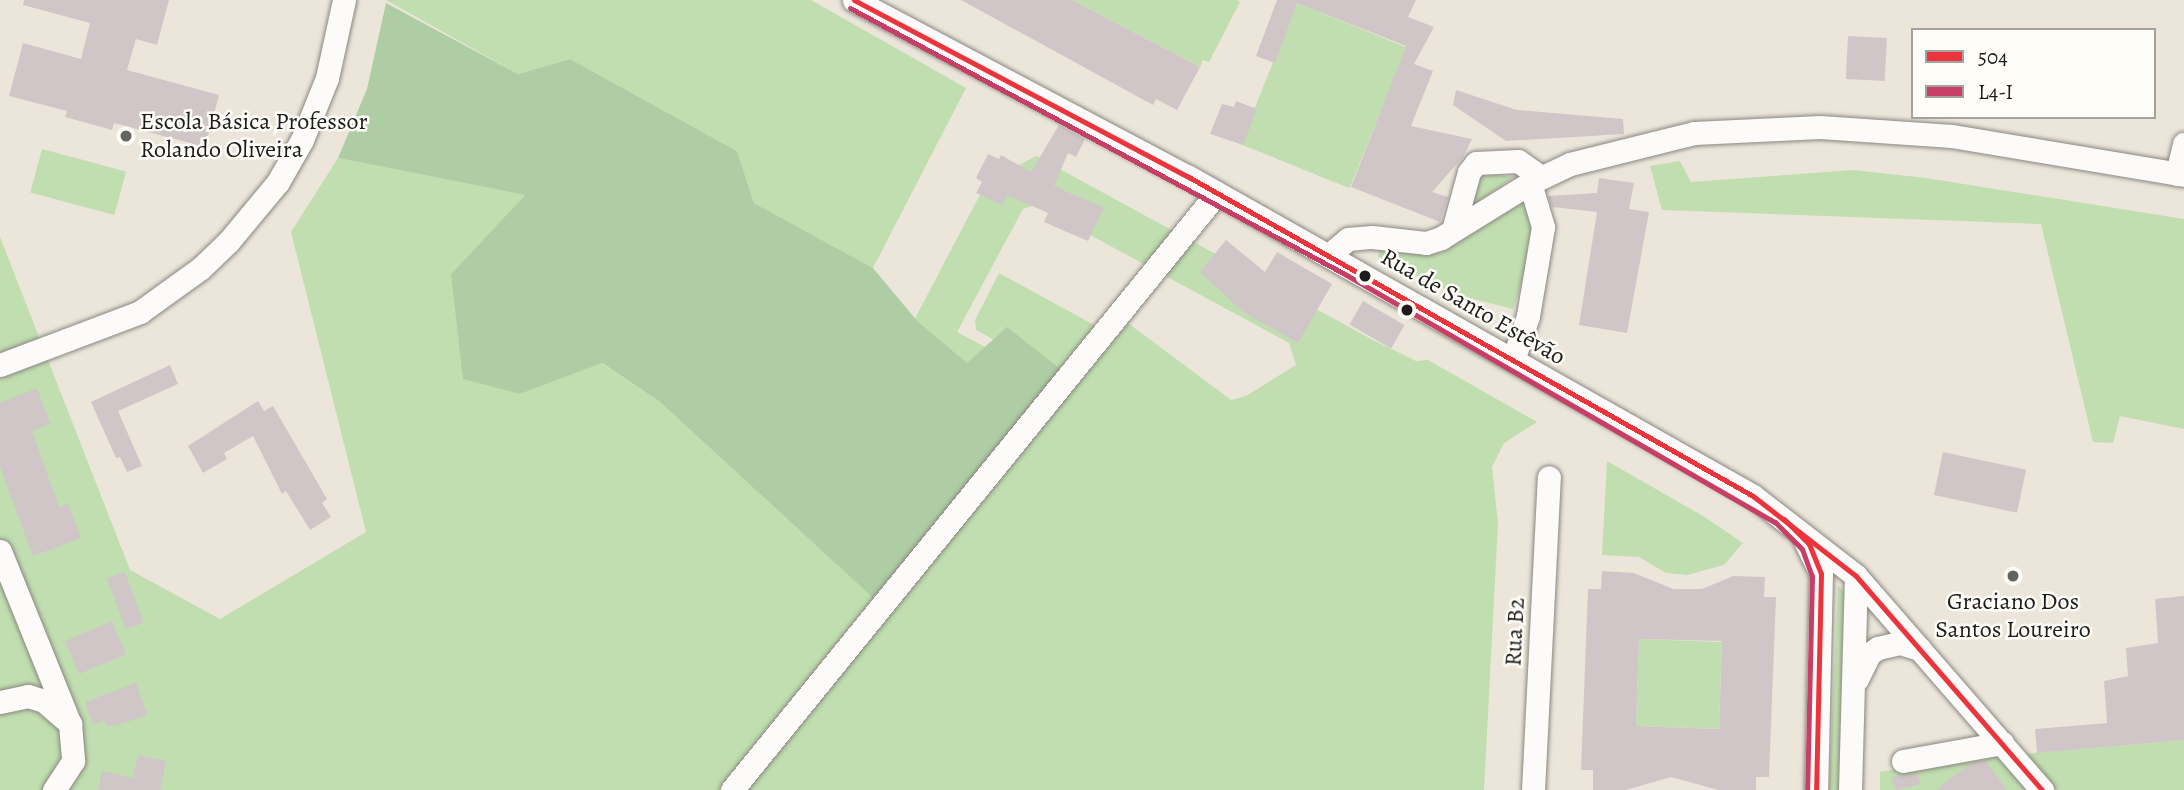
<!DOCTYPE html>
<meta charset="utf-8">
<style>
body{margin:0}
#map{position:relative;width:2184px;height:790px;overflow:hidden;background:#ece6da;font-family:Alegreya,serif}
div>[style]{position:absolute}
.green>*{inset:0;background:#c0deaf;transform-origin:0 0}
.forest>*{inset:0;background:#afcda4}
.building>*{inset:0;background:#d1c6c7;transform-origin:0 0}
.roads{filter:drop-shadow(0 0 2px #8a8781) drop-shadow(0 0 2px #8a8781)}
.minor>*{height:23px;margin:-11.5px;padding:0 11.5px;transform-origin:11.5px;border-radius:11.5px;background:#fcfbf9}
.bus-1>*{height:5px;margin:-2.5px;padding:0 2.5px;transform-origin:2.5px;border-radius:2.5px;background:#ec343c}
.bus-2>*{height:5px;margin:-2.5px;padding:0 2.5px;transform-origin:2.5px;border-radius:2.5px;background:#c83f66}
.dots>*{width:19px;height:19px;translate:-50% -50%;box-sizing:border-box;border:4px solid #fdfcf7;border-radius:50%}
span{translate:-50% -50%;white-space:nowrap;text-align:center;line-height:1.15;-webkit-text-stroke:5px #fdfcf7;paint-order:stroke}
.poi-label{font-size:24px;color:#1c1c1c}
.left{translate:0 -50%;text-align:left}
.street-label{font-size:24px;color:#1c1c1c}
.legend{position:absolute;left:1911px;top:28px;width:245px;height:91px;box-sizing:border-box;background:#fdfcf7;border:2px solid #a3a29f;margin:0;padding:9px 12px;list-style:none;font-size:21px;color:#1c1c1c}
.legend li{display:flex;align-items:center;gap:14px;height:35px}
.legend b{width:35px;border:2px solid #a3a29f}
</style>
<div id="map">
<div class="green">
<div style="clip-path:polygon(386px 0,811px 0,966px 88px,873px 268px,754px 203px,737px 151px,570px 59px,518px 74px)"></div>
<div style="clip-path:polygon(1072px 0,1237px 0,1240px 2px,1209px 62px,1203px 60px,1200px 67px)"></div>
<div style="left:1297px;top:3px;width:118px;height:152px;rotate:22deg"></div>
<div style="left:42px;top:149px;width:87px;height:45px;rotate:15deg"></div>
<div style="clip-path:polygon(evenodd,1036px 156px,1373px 340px,1416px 361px,1428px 360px,1537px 422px,1504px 443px,1492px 467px,1498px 523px,1484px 790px,740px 790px,1050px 417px,899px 349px,994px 168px,1019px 165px,1036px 156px,1035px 205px,1289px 343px,1296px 365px,1246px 396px,1231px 400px,1128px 323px,1116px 337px,999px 273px,975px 320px,976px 330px,1076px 385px,1062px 402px,1007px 372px,1023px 367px,957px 332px,1023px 209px,1035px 205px)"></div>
<div style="clip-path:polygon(338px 158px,525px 195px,451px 274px,520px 394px,601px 363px,660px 402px,873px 598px,719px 790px,0 790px,0 237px,130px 570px,220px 619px,366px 532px,291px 232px)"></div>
<div style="clip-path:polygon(1680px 161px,1691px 182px,1853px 170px,1926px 178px,2184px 219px,2184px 429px,2120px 416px,2113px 443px,2093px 442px,2041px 224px,1662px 210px,1650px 166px)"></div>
<div style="clip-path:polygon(1480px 173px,1514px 177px,1469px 208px)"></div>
<div style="clip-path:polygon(1521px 202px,1525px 203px,1534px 224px,1524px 277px,1513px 309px,1458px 295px,1378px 257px,1379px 250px,1442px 253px)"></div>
<div style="clip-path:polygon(1607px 461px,1703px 516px,1743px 543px,1724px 565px,1687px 575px,1666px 573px,1639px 557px,1602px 555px)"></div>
<div style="clip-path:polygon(1838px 586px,1844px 591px,1839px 790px,1829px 790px)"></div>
<div style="left:1639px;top:639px;width:83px;height:87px;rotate:2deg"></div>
<div style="clip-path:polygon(2184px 740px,2184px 790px,2056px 790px,2024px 754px)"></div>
<div style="clip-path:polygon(1988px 753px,1997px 754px,2028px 790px,1880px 790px,1880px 772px)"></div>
</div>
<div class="forest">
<div style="clip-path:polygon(386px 3px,518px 74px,570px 59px,737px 151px,754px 203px,873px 268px,918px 322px,967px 363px,1007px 327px,1063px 371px,873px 598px,660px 402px,602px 363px,520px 394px,463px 379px,451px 274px,525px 195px,338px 158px,367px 89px)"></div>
</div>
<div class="building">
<div style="clip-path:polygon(24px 0,169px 0,157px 45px,136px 39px,127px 70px,219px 95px,205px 147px,114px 123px,112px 130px,65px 117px,67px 111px,9px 96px,23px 43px,81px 59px,90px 23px,23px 5px)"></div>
<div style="clip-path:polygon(961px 0,1072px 0,1200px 67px,1177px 110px,1156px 99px,1153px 105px)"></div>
<div style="clip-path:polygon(1277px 0,1416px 0,1408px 17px,1434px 27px,1414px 64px,1433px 71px,1411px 126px,1472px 139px,1463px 157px,1432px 192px,1448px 197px,1440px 222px,1351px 187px,1406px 46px,1297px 3px,1275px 63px,1256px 56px)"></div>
<div style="left:1848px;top:36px;width:39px;height:43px;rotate:3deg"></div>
<div style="clip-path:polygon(1456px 90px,1517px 110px,1623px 119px,1624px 134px,1506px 141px,1453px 105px)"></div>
<div style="clip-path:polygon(1236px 101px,1257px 109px,1243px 145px,1210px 134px,1222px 104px,1234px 107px)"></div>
<div style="clip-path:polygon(1059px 125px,1085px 139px,1076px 157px,1068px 153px,1054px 186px,1104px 208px,1088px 241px,1044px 222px,1048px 213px,1007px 195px,1002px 205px,976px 193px,982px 182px,976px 178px,988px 154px,999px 159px,1001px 155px,1031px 172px)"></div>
<div style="clip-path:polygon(1599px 178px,1634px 183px,1629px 209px,1649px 212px,1627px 333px,1579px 325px,1597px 212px,1552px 207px,1548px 196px,1597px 193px)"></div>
<div style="clip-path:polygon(1226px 240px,1265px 272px,1277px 252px,1332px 284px,1298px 343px,1243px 312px,1200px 272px)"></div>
<div style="left:1363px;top:301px;width:48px;height:27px;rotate:30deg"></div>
<div style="clip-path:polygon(170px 365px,178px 384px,118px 411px,142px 466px,127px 472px,120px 457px,116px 458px,91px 402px)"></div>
<div style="clip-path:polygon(37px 388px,50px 424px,32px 431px,59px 507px,68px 504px,81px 538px,33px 556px,0 467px,0 403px)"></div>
<div style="clip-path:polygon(258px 401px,264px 411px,273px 406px,327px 499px,322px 503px,331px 517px,310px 530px,286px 491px,282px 494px,253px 436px,224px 453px,227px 459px,203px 473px,188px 446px)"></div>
<div style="left:1943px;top:452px;width:85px;height:44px;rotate:12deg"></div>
<div style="clip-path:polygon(evenodd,1602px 571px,1634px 573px,1673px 589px,1702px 589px,1733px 576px,1765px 577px,1764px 597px,1776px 597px,1769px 777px,1756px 777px,1756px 790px,1718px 790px,1671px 777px,1626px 790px,1593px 790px,1593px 770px,1581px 770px,1588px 589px,1601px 589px,1602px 571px,1639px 639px,1722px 641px,1719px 729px,1636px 726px,1639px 639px)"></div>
<div style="left:125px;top:572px;width:54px;height:19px;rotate:70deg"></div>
<div style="clip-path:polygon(2184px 596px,2184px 740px,2037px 753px,2035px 729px,2107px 723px,2104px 681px,2128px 676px,2126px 648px,2158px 643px,2155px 599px)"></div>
<div style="left:112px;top:621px;width:36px;height:51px;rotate:67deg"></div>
<div style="clip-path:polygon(136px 683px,147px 715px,118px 725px,107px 726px,105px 720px,93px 724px,85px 702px)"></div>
<div style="clip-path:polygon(138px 755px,166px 761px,160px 790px,98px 790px,102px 771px,133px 778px)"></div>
<div style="clip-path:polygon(1985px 760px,2007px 790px,1936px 790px,1971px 763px)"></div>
<div style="clip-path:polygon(1917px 773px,1921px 784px,1896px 790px,1891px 777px)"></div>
</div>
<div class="roads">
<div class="minor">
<div style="left:854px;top:0;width:377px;rotate:27.9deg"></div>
<div style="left:1187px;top:176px;width:650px;rotate:29.48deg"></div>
<div style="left:1753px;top:496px;width:130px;rotate:37.8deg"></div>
<div style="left:1856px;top:576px;width:284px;rotate:49deg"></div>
<div style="left:2177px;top:174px;width:31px;rotate:-77deg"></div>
<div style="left:1530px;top:183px;width:44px;rotate:-25.4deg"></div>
<div style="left:1570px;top:164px;width:128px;rotate:-14deg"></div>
<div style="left:1694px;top:133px;width:126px;rotate:-2.7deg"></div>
<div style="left:1820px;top:127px;width:132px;rotate:3.9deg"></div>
<div style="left:1952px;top:136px;width:235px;rotate:9.5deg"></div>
<div style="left:1453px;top:230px;width:60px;rotate:-74.6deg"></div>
<div style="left:1469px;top:172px;width:11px;rotate:-52deg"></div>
<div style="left:1476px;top:163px;width:42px;rotate:-2.7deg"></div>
<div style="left:1518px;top:161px;width:28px;rotate:35deg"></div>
<div style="left:1329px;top:255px;width:25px;rotate:-40deg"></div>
<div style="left:1348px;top:239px;width:24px;rotate:-5deg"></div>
<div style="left:1372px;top:237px;width:54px;rotate:6.3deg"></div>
<div style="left:1426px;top:243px;width:16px;rotate:-18deg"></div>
<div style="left:1441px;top:238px;width:105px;rotate:-31.7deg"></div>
<div style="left:1530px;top:183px;width:46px;rotate:73.5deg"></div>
<div style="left:1543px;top:227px;width:90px;rotate:99.6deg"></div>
<div style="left:1528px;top:316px;width:46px;rotate:108.8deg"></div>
<div style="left:0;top:365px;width:150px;rotate:-20.7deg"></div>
<div style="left:140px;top:312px;width:75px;rotate:-35.8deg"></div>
<div style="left:201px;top:268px;width:39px;rotate:-44deg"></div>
<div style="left:229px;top:241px;width:77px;rotate:-50.3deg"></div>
<div style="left:278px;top:182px;width:48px;rotate:-60.3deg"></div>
<div style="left:302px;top:140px;width:67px;rotate:-68deg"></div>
<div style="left:327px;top:78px;width:80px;rotate:-77.7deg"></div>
<div style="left:1804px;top:539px;width:39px;rotate:64deg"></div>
<div style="left:1821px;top:574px;width:216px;rotate:91.3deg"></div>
<div style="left:0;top:551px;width:187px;rotate:68deg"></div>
<div style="left:1857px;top:679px;width:28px;rotate:-64deg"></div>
<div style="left:1869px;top:654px;width:11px;rotate:-34deg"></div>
<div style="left:1878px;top:648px;width:23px;rotate:-13deg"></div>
<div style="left:1900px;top:643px;width:21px;rotate:17deg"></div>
<div style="left:0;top:702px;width:29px;rotate:-12deg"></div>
<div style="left:28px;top:696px;width:17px;rotate:17deg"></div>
<div style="left:44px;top:701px;width:35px;rotate:41deg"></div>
<div style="left:70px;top:724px;width:37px;rotate:85deg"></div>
<div style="left:73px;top:761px;width:35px;rotate:123deg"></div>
<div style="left:1903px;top:761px;width:101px;rotate:-10.3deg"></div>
<div style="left:732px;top:790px;width:769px;rotate:-50.91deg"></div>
<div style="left:1533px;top:790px;width:313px;rotate:-87.1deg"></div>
<div style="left:1850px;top:790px;width:214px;rotate:-88.4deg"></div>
</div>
</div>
<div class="bus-1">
<div style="left:854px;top:0;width:377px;rotate:27.9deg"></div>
<div style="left:1187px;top:176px;width:650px;rotate:29.48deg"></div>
<div style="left:1753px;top:496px;width:130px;rotate:37.8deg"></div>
<div style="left:1856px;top:576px;width:284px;rotate:49deg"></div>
<div style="left:1784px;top:519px;width:35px;rotate:45deg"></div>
<div style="left:1809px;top:544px;width:32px;rotate:68deg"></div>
<div style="left:1821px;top:574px;width:216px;rotate:91.3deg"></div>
</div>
<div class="bus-2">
<div style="left:850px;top:8px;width:560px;rotate:28.26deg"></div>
<div style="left:1343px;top:273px;width:499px;rotate:30deg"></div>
<div style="left:1775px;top:522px;width:38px;rotate:45deg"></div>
<div style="left:1802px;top:549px;width:29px;rotate:70deg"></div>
<div style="left:1812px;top:576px;width:214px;rotate:91.3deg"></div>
</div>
<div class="dots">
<div style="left:126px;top:136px;background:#65635e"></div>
<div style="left:1365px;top:276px;background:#1c1c1c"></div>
<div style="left:1407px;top:310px;background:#1c1c1c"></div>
<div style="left:2013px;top:576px;background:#65635e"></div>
</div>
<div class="poi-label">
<span class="left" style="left:140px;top:136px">Escola Básica Professor<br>Rolando Oliveira</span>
<span style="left:2013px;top:616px">Graciano Dos<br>Santos Loureiro</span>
</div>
<div class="street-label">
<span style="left:1473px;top:307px;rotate:30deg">Rua de Santo Estêvão</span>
<span style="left:1515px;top:632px;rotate:-87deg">Rua B2</span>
</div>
<ul class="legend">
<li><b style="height:9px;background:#ec343c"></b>504</li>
<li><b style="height:9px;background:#c83f66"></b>L4-I</li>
</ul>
</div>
